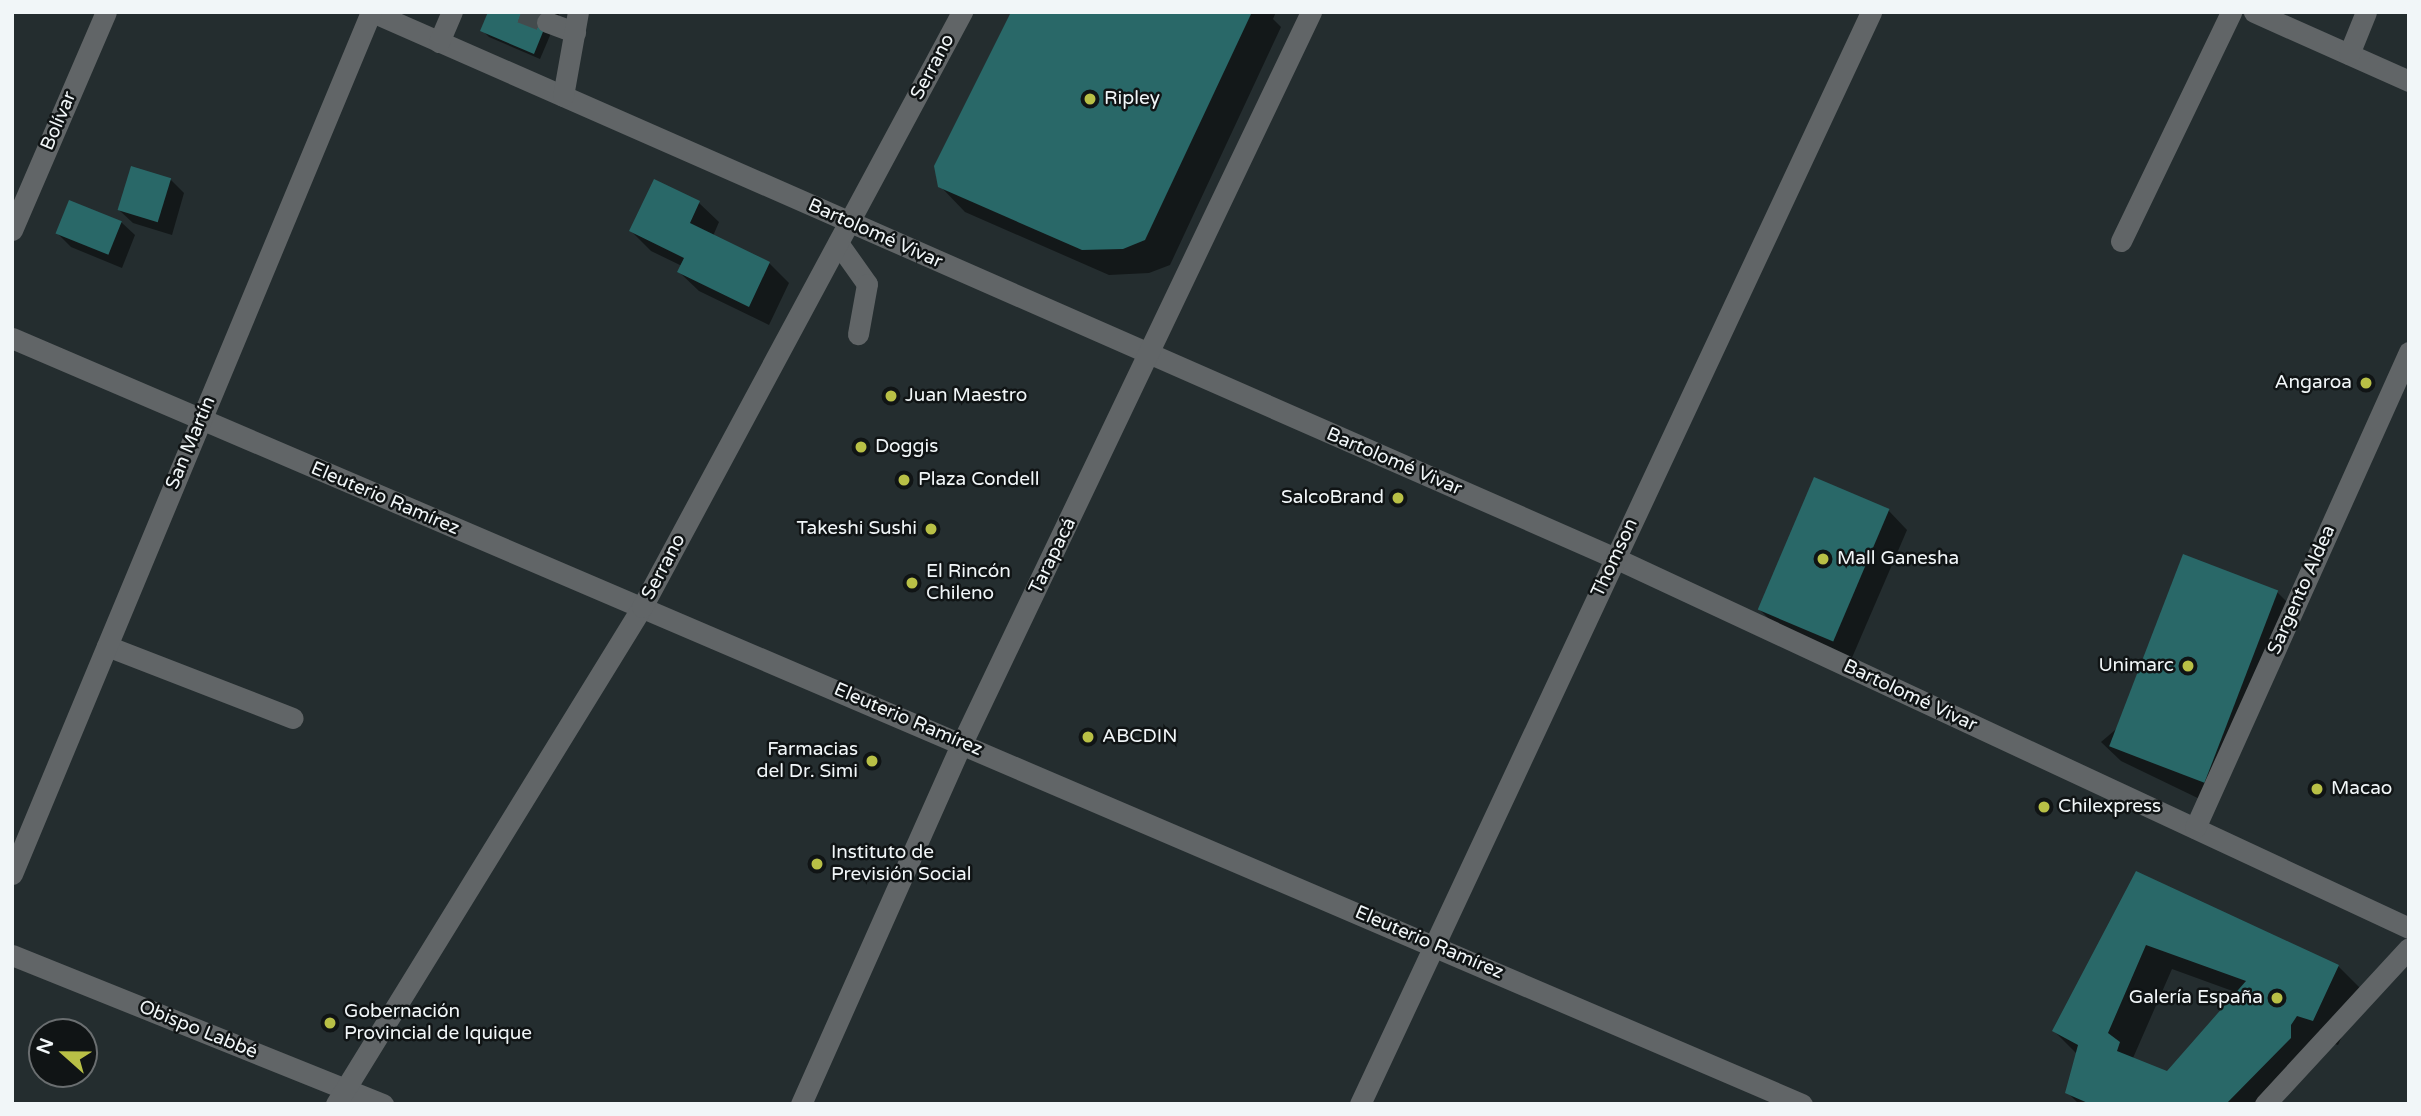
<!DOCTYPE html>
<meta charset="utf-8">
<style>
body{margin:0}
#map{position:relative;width:2421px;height:1116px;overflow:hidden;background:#242d2f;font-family:"Varela Round",sans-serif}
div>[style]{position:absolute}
.shadow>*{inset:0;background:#0007}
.building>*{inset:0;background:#296868;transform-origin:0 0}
.minor-tunnel>*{height:21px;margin-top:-10.5px;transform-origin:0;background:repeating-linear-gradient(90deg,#434b4d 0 21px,transparent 0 31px)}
.minor>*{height:21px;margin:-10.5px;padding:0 10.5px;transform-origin:10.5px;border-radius:10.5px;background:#616567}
.dots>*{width:19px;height:19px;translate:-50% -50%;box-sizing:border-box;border:4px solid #101415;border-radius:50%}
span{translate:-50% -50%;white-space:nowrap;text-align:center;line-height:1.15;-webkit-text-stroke:5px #101415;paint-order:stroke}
.street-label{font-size:19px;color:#f1f6f8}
.poi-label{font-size:19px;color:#f1f6f8}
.left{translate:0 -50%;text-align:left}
.right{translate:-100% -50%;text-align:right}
.frame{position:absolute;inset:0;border:14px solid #f1f6f8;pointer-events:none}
.north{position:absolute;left:28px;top:1018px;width:70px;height:70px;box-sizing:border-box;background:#101415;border:2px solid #6a6e70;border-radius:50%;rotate:291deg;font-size:19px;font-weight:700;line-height:28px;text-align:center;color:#f1f6f8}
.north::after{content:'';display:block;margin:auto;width:24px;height:32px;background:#b9c046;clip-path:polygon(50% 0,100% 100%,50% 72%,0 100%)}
</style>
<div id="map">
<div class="shadow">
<div style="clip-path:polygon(490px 12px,560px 12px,540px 59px,489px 37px,482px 30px)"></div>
<div style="clip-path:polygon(1013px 12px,1276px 12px,1273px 19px,1281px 27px,1170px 265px,1149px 273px,1109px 275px,965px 212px,940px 186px)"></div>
<div style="clip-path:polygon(132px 168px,171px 180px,184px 193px,172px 235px,133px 223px,119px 210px)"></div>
<div style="clip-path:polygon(655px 182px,699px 203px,719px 222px,713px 236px,769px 263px,789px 283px,769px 325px,699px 291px,679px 272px,682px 266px,651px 251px,631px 231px)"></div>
<div style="clip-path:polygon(121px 222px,135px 235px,122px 268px,71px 247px,58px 234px)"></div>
<div style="clip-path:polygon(1888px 510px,1907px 530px,1851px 660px,1779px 629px,1759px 609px)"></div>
<div style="clip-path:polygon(2277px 592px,2297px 612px,2208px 803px,2121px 761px,2101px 742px)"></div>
<div style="clip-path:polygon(evenodd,2137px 873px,2338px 966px,2363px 991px,2338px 1045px,2322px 1040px,2276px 1104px,2079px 1104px,2067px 1092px,2077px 1054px,2054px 1031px,2137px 873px,2172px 969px,2238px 993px,2167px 1073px,2133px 1058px,2172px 969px)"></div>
</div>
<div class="building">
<div style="clip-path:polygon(488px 12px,551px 12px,534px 54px,480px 31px)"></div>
<div style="clip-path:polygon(1011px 12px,1252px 12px,1145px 240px,1123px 249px,1082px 250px,938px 187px,934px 166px)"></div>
<div style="left:131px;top:166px;width:42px;height:46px;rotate:17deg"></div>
<div style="clip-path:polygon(654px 179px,700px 201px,690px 223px,770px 262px,749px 307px,677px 272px,684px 258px,629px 231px)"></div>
<div style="left:69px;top:200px;width:57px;height:36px;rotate:22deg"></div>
<div style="left:1814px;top:477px;width:82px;height:144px;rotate:23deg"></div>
<div style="left:2183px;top:554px;width:102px;height:206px;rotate:21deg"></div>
<div style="clip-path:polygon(evenodd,2136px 871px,2339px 965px,2313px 1021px,2297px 1016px,2291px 1025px,2291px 1038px,2226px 1104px,2090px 1104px,2065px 1093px,2078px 1045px,2052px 1031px,2136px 871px,2146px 945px,2246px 981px,2167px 1071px,2117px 1051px,2120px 1042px,2108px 1033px,2146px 945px)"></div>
</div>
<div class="minor-tunnel">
<div style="left:521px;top:12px;width:28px;rotate:21deg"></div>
</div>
<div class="minor">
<div style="left:372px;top:12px;width:1358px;rotate:23.71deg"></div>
<div style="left:1615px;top:558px;width:876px;rotate:24.99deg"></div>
<div style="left:2254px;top:12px;width:170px;rotate:24deg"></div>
<div style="left:547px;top:22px;width:30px;rotate:20deg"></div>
<div style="left:439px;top:42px;width:33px;rotate:-67deg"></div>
<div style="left:2349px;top:54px;width:45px;rotate:-68deg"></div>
<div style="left:563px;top:96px;width:85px;rotate:-79.9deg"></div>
<div style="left:12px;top:230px;width:237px;rotate:-66.7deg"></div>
<div style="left:2121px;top:241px;width:254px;rotate:-64.3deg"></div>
<div style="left:838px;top:243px;width:50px;rotate:54.7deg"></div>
<div style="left:867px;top:284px;width:51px;rotate:100.2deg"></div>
<div style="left:12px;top:338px;width:1947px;rotate:23.17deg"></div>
<div style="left:107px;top:646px;width:199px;rotate:21.2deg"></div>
<div style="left:2195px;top:828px;width:522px;rotate:-65.79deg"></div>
<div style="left:12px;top:874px;width:934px;rotate:-67.39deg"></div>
<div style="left:12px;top:955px;width:400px;rotate:21.9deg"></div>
<div style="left:336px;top:1104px;width:584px;rotate:-58.38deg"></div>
<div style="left:642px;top:607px;width:676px;rotate:-61.73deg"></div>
<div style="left:801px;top:1104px;width:395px;rotate:-66deg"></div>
<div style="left:962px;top:743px;width:810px;rotate:-64.48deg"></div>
<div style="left:1360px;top:1104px;width:1206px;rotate:-64.92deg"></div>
<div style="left:2265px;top:1104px;width:212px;rotate:-47.3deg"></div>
</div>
<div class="dots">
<div style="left:1090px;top:99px;background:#b9c046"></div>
<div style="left:2366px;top:383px;background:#b9c046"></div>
<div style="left:891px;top:396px;background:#b9c046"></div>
<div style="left:861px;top:447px;background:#b9c046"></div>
<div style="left:904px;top:480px;background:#b9c046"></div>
<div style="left:1398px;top:498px;background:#b9c046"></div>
<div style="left:931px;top:529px;background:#b9c046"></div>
<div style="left:1823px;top:559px;background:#b9c046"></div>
<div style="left:912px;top:583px;background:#b9c046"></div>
<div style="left:2188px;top:666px;background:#b9c046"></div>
<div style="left:1088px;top:737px;background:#b9c046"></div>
<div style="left:872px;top:761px;background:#b9c046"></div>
<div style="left:2317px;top:789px;background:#b9c046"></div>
<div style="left:2044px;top:807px;background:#b9c046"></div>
<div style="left:817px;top:864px;background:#b9c046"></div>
<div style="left:2277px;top:998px;background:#b9c046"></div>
<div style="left:330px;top:1023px;background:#b9c046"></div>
</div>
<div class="street-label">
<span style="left:933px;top:67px;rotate:-62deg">Serrano</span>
<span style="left:59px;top:121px;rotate:-67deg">Bolívar</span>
<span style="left:875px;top:234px;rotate:24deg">Bartolomé Vivar</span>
<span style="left:191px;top:443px;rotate:-67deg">San Martín</span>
<span style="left:1394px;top:462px;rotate:23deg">Bartolomé Vivar</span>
<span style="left:385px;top:499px;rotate:23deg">Eleuterio Ramírez</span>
<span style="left:1053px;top:556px;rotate:-64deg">Tarapacá</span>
<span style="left:1615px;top:558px;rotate:-65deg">Thomson</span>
<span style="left:664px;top:567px;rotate:-62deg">Serrano</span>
<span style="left:2302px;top:590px;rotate:-66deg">Sargento Aldea</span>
<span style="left:1910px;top:696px;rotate:25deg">Bartolomé Vivar</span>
<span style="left:908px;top:720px;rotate:23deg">Eleuterio Ramírez</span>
<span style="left:1429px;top:943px;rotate:23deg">Eleuterio Ramírez</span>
<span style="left:198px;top:1030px;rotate:22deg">Obispo Labbé</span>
</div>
<div class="poi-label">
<span class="left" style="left:1104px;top:99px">Ripley</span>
<span class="right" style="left:2352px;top:383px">Angaroa</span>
<span class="left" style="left:905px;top:396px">Juan Maestro</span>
<span class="left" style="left:875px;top:447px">Doggis</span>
<span class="left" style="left:918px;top:480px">Plaza Condell</span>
<span class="right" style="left:1384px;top:498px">SalcoBrand</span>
<span class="right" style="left:917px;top:529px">Takeshi Sushi</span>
<span class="left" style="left:1837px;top:559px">Mall Ganesha</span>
<span class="left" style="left:926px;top:583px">El Rincón<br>Chileno</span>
<span class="right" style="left:2174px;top:666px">Unimarc</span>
<span class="left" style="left:1102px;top:737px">ABCDIN</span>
<span class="right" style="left:858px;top:761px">Farmacias<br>del Dr. Simi</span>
<span class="left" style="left:2331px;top:789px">Macao</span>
<span class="left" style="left:2058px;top:807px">Chilexpress</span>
<span class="left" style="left:831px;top:864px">Instituto de<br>Previsión Social</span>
<span class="right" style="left:2263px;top:998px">Galería España</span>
<span class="left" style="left:344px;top:1023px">Gobernación<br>Provincial de Iquique</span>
</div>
<div class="frame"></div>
<div class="north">N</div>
</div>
